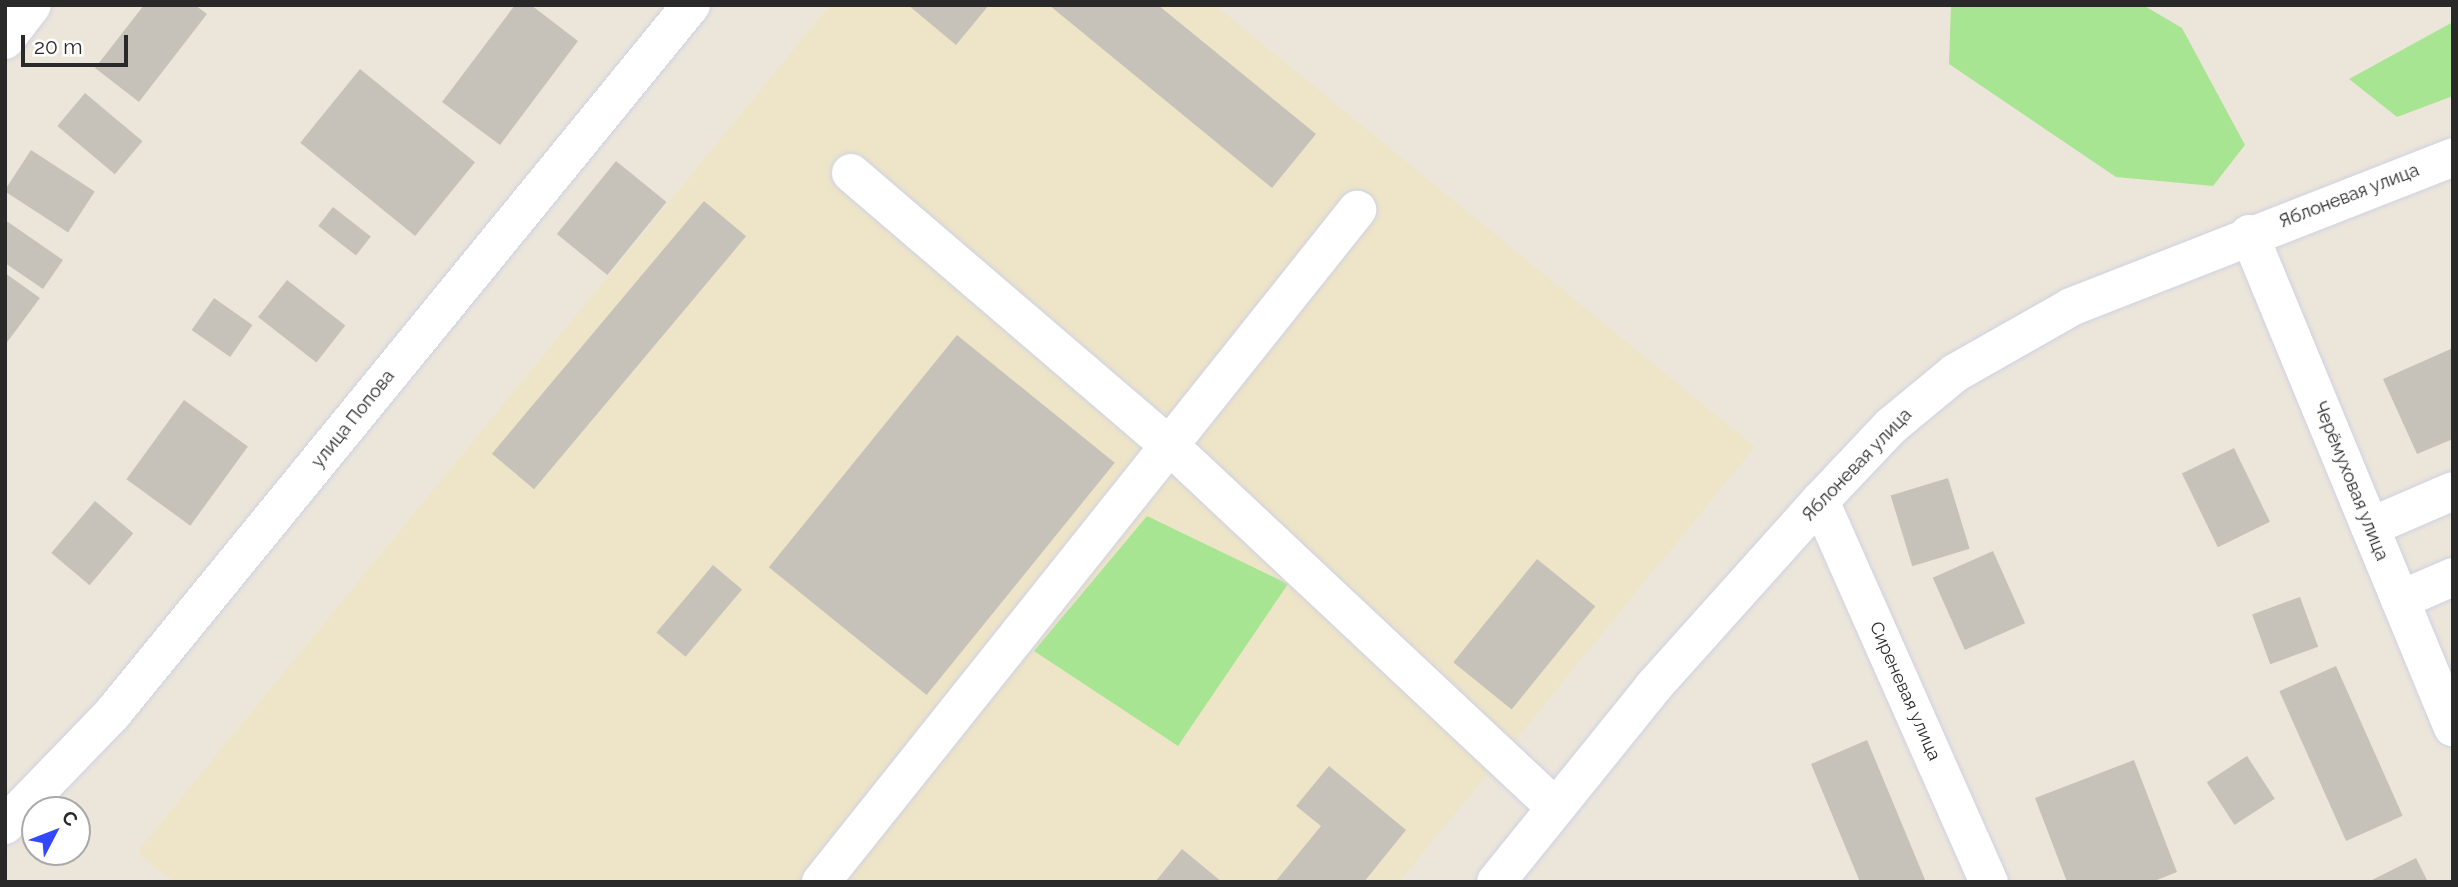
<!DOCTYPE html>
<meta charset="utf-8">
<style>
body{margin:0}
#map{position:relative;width:2458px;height:887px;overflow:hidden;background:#ece6da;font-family:Raleway,sans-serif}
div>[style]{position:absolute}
.education>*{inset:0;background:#eee5c8}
.green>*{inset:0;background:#a8e593}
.building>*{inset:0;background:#c7c2b9;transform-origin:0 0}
.roads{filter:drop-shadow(0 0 2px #cfd1e2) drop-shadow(0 0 2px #cfd1e2)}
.minor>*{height:38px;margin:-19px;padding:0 19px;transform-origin:19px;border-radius:19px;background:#fff}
span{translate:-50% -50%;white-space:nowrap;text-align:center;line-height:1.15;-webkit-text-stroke:5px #fff;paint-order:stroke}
.street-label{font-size:18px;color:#292929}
.frame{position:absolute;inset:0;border:7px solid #292929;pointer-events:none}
.north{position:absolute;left:21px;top:796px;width:70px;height:70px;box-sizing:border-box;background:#fff;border:2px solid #a9a9a9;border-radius:50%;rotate:48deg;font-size:19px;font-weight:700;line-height:28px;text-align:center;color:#292929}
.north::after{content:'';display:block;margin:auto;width:24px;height:32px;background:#3347ff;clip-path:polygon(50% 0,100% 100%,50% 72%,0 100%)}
.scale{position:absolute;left:21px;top:35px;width:107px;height:32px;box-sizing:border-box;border:4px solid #292929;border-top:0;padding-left:9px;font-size:21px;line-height:24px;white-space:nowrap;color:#292929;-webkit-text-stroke:5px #fff;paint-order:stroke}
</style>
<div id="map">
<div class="education">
<div style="clip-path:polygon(830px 5px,1215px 5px,1755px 447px,1399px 882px,174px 882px,137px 852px)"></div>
</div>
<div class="green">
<div style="clip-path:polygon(1951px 5px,2143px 5px,2182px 28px,2245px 145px,2213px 186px,2116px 177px,1949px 64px)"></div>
<div style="clip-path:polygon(2453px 22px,2453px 96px,2397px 117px,2349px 79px)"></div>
<div style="clip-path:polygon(1147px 516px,1288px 584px,1178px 746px,1034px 651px)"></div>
</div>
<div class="building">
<div style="clip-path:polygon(144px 5px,195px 5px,207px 14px,139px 102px,95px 68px)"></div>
<div style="clip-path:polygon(515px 5px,531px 5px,578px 41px,500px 145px,442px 102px)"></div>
<div style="clip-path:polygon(908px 5px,989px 5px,956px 45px)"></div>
<div style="clip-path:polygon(1049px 5px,1158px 5px,1316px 134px,1272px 188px)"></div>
<div style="left:360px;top:69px;width:148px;height:95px;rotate:39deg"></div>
<div style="left:85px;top:93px;width:75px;height:43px;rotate:40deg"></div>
<div style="left:31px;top:150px;width:76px;height:49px;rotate:33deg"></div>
<div style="left:616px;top:161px;width:65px;height:94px;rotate:39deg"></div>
<div style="left:704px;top:201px;width:55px;height:330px;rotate:40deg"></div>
<div style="left:333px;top:207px;width:48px;height:24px;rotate:38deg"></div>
<div style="clip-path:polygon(5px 220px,63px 260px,43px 289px,5px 263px)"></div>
<div style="clip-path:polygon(5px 273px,40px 298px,5px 345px)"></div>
<div style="left:287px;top:280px;width:74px;height:47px;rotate:38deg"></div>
<div style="left:214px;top:298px;width:47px;height:39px;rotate:35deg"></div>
<div style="left:957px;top:335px;width:203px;height:299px;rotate:39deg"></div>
<div style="clip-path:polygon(2453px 348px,2453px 439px,2417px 454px,2383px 379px)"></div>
<div style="left:184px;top:400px;width:79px;height:98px;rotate:36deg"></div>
<div style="left:2234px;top:448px;width:82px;height:58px;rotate:64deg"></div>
<div style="left:1948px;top:478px;width:74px;height:60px;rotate:73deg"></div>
<div style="left:95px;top:501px;width:50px;height:68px;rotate:40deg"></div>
<div style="left:1993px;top:551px;width:79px;height:66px;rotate:66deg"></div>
<div style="left:1537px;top:559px;width:75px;height:133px;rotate:39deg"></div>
<div style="left:713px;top:565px;width:38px;height:88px;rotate:40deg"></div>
<div style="left:2300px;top:597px;width:53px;height:51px;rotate:70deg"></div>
<div style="left:2336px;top:666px;width:164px;height:62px;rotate:66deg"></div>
<div style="clip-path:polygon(1867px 740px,1926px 882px,1860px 882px,1811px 764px)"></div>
<div style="left:2247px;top:756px;width:51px;height:48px;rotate:57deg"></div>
<div style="clip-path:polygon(2134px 760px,2177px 872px,2152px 882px,2067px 882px,2035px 798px)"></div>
<div style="clip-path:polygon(1329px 766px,1406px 830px,1364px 882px,1275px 882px,1321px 826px,1296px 806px)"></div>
<div style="clip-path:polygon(1182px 849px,1222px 882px,1155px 882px)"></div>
<div style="clip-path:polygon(2416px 858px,2428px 882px,2368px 882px)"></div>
</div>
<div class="roads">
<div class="minor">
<div style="left:5px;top:40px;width:44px;rotate:-52.4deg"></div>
<div style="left:851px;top:173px;width:420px;rotate:40.6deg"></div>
<div style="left:1170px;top:446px;width:528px;rotate:43.16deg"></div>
<div style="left:2249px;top:234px;width:534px;rotate:67.56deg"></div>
<div style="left:1820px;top:501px;width:417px;rotate:66.1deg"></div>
<div style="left:2370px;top:527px;width:90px;rotate:-23.4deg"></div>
<div style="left:2400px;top:600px;width:58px;rotate:-23.5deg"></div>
<div style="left:5px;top:825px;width:156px;rotate:-46deg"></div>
<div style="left:113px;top:713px;width:914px;rotate:-50.77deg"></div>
<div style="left:821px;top:882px;width:860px;rotate:-51.42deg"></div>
<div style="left:1496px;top:882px;width:252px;rotate:-51.1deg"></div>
<div style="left:1654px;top:686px;width:249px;rotate:-48.1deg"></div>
<div style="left:1820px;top:501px;width:103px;rotate:-46.6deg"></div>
<div style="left:1891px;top:426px;width:83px;rotate:-39.6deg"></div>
<div style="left:1955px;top:373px;width:133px;rotate:-29.6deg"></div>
<div style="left:2071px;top:307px;width:410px;rotate:-21.4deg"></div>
</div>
</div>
<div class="street-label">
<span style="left:2349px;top:196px;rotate:-21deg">Яблоневая улица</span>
<span style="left:353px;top:419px;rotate:-51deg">улица Попова</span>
<span style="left:1857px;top:465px;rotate:-46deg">Яблоневая улица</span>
<span style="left:2351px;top:481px;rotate:68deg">Черёмуховая улица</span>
<span style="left:1905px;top:691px;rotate:66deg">Сиреневая улица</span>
</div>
<div class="frame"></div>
<div class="north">С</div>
<div class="scale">20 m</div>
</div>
